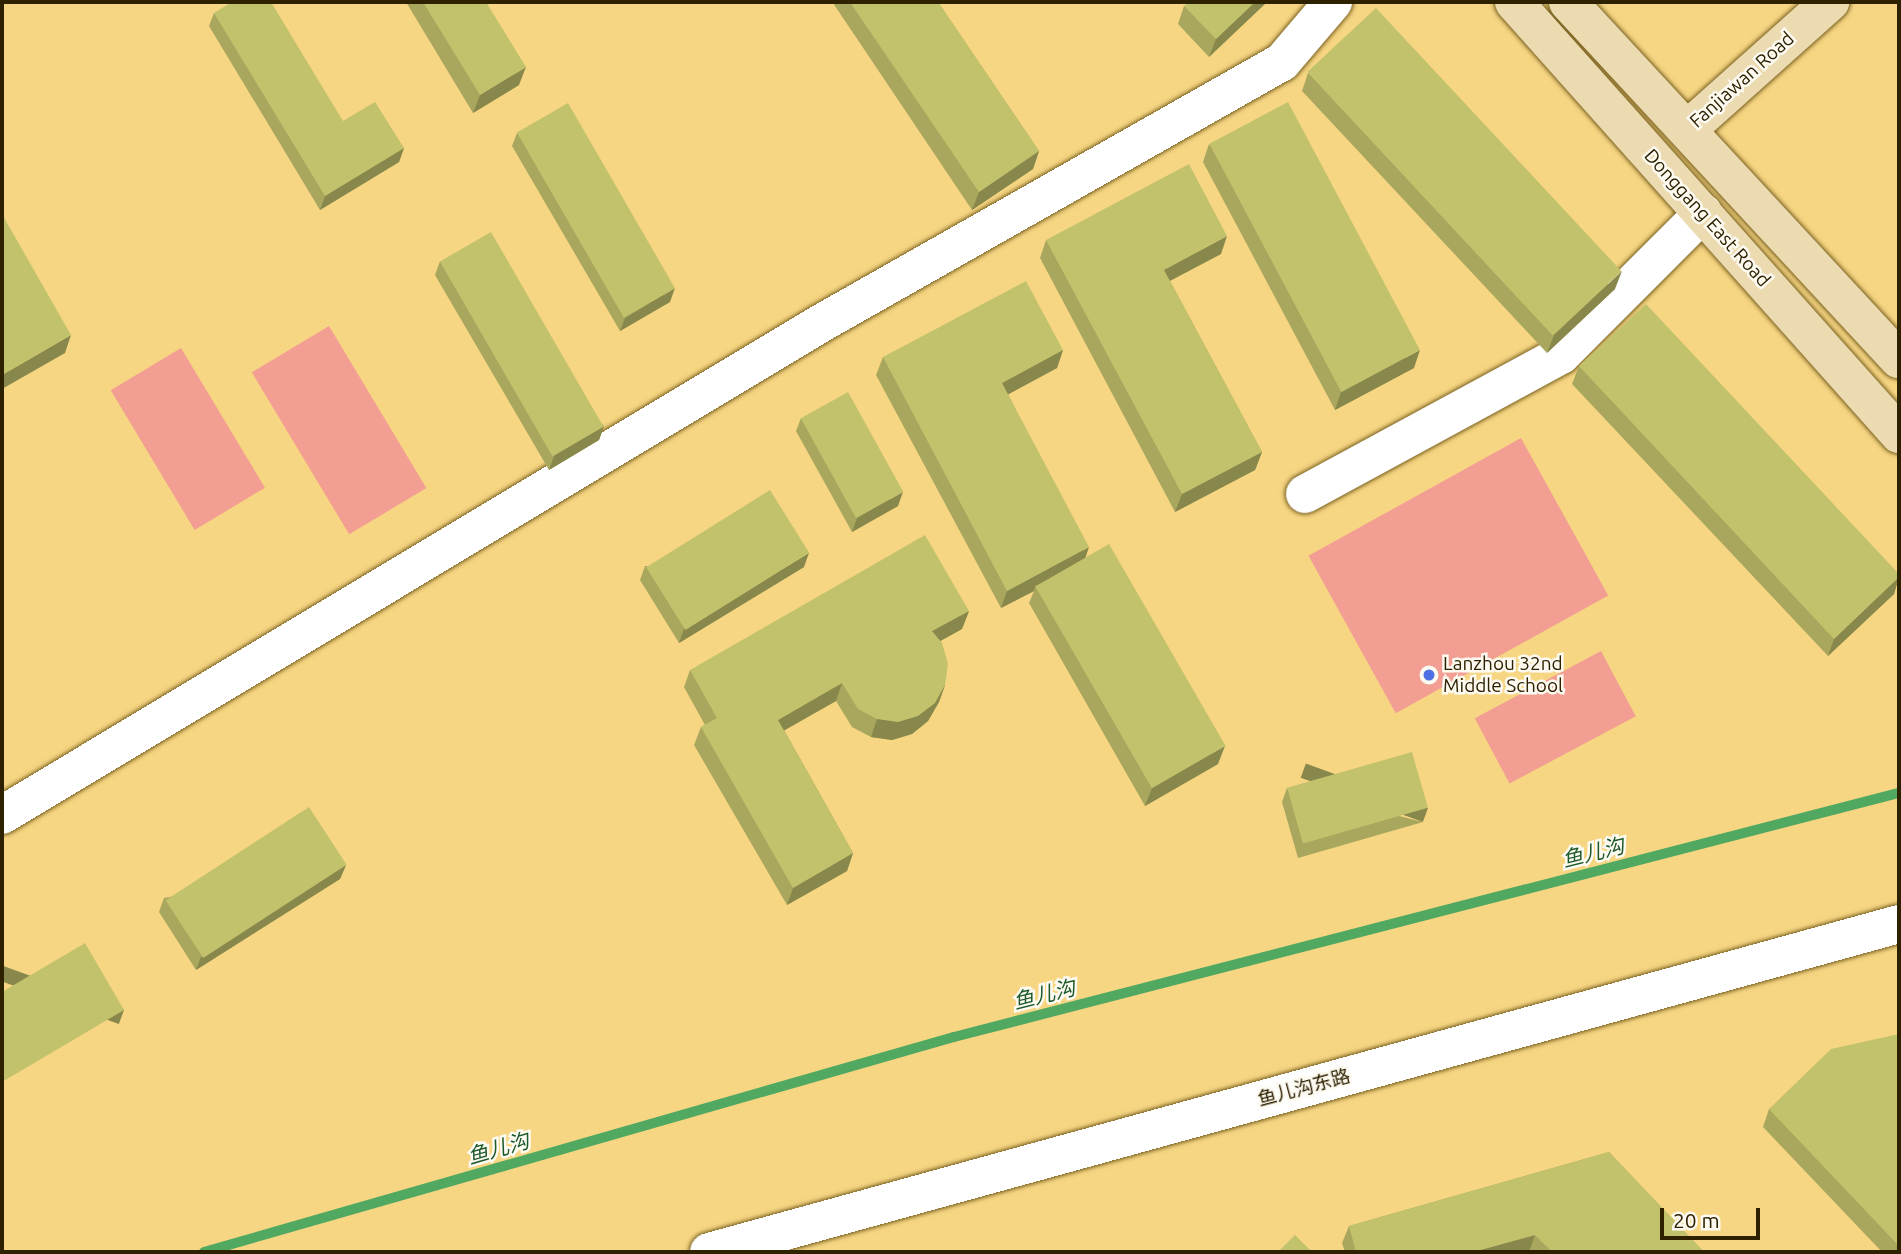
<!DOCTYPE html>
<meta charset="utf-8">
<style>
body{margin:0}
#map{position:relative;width:1901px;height:1254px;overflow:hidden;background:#f7d683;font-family:Ubuntu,"Noto Sans SC",sans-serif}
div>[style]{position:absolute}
.green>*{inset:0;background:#f29e92;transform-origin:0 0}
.stream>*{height:10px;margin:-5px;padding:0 5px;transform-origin:5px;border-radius:5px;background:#50a861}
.roads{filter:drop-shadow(0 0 2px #796121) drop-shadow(0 0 2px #796121)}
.minor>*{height:38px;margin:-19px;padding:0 19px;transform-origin:19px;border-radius:19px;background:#fff}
.major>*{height:38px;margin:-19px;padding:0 19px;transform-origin:19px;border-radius:19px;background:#ecdbb1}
.wall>*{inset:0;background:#a8a75d}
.shaded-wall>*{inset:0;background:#88884c;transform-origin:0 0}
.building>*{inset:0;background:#c3c26c;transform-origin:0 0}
.dots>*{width:19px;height:19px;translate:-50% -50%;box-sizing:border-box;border:4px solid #fdfaf2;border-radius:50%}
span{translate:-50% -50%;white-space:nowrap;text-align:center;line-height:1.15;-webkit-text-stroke:5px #fdfaf2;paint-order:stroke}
.street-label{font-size:19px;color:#2e2100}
.poi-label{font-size:19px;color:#2e2100}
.left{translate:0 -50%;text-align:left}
.water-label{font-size:21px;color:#1d5a2b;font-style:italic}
.frame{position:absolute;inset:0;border:4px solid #2e2100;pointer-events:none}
.scale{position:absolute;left:1660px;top:1208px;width:100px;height:32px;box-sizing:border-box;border:4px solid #2e2100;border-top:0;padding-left:9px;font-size:21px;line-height:24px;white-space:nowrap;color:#2e2100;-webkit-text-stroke:5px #fdfaf2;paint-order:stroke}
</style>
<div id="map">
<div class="green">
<div style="left:329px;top:326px;width:189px;height:90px;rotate:59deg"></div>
<div style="left:181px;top:348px;width:163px;height:82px;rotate:59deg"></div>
<div style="left:1521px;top:438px;width:180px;height:243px;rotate:61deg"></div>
<div style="left:1601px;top:651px;width:74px;height:143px;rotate:62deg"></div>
</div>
<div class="stream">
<div style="left:204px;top:1252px;width:780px;rotate:-16deg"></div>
<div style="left:954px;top:1037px;width:976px;rotate:-14.48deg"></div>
</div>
<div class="roads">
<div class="minor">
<div style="left:1305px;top:494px;width:291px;rotate:-28.5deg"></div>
<div style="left:1561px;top:355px;width:201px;rotate:-45deg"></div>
<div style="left:2px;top:815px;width:952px;rotate:-30.98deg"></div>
<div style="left:818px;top:325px;width:533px;rotate:-29.55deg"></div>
<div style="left:1282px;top:62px;width:79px;rotate:-49.6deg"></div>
<div style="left:709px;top:1252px;width:1234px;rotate:-15.41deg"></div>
</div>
<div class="major">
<div style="left:1514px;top:2px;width:579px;rotate:48.29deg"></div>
<div style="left:1568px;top:2px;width:487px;rotate:47.2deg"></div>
<div style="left:1688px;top:129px;width:191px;rotate:-41.8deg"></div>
</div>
</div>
<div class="wall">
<div style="clip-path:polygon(406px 2px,486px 2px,519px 85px,473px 113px)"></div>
<div style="clip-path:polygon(833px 2px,938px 2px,1039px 151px,1033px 169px,972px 210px,833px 3px)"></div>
<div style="clip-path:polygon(1267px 2px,1209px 57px,1178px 24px,1184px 6px)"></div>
<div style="clip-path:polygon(214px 13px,343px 121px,404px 148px,399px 162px,320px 210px,209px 26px)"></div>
<div style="clip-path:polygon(1308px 73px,1615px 289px,1547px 353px,1302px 91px)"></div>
<div style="clip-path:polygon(517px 133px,670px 302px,620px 331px,512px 146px)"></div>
<div style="clip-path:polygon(1209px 144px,1414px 368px,1335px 410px,1203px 162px)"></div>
<div style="clip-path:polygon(1046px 240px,1221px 254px,1170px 281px,1262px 452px,1255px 470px,1175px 512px,1040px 258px)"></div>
<div style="clip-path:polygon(440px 261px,604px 426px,599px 440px,549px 470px,435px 275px)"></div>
<div style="clip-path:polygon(1063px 350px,1057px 368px,1008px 394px,1085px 557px,1218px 764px,1145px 806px,1029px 603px,1034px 591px,1001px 608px,876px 375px,883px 357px)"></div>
<div style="clip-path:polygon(1579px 366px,1899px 577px,1894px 594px,1828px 656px,1572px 384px)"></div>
<div style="clip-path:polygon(801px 418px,898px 506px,852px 532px,796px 431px)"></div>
<div style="clip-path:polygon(645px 566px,804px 567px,679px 643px,640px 580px)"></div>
<div style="clip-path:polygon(969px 611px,962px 629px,940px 641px,945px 685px,939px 702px,928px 721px,912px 734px,892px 740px,871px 737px,852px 727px,836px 701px,784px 730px,853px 853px,847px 871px,787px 905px,694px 745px,701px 727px,705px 725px,684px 687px,690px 670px)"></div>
<div style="clip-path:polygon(1287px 788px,1423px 822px,1298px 858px,1282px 802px)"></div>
<div style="clip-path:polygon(346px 865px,340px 879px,196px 970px,159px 912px,164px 898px)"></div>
<div style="clip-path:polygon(1899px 1034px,1899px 1252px,1882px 1252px,1763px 1127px,1769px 1109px)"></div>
<div style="clip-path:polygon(1609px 1152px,1704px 1252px,1345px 1252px,1342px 1243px,1349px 1226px)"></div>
</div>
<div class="shaded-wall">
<div style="clip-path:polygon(1255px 2px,1267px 2px,1209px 57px,1216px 39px)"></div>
<div style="clip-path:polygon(526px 67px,519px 85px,473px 113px,480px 95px)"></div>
<div style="clip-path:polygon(404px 148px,399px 162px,320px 210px,325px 196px)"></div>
<div style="clip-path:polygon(1039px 151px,1033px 169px,972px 210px,979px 192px)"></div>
<div style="clip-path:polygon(1227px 236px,1221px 254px,1158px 287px,1164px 270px)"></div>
<div style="clip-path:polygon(1622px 271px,1615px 289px,1547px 353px,1554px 335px)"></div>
<div style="clip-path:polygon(675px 288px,670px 302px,620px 331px,625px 318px)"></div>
<div style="clip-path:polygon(71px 335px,65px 353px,2px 389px,2px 375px)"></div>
<div style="clip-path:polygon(1063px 350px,1057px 368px,996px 401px,1002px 383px)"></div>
<div style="clip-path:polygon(1420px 350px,1414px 368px,1335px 410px,1341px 392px)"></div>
<div style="clip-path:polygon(604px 426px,599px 440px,549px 470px,554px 456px)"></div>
<div style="clip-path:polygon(1262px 452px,1255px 470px,1175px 512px,1182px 494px)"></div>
<div style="clip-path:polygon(903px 492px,898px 506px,852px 532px,857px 518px)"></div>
<div style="clip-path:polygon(1089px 547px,1083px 565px,1035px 586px,1034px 591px,1001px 608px,1007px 591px)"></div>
<div style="clip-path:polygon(809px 553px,804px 567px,679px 643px,684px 629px)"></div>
<div style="clip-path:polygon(1899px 577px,1894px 594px,1828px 656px,1834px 639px)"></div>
<div style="clip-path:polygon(969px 611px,962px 629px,926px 649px,932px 631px)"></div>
<div style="clip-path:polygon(842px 683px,836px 701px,771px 738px,778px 720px)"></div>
<div style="clip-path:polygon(945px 685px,939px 702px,928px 721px,912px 734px,892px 740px,871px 737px,877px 719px)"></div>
<div style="clip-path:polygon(1225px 746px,1218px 764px,1145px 806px,1152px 788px)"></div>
<div style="left:1428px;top:808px;width:15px;height:130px;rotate:110deg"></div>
<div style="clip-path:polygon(853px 853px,847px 871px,787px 905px,793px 888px)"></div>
<div style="clip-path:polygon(346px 865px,340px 879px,196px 970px,201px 957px)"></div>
<div style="left:124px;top:1010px;width:15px;height:142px;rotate:110deg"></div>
<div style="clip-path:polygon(1535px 1235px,1529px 1252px,1473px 1252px)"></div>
</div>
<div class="building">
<div style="clip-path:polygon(232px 2px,271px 2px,343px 121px,375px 102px,404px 148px,325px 196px,214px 13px)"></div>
<div style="clip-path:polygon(423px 2px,486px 2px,526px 67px,480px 95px)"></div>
<div style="clip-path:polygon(850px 2px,938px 2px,1039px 151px,979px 192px)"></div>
<div style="clip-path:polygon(1189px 2px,1255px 2px,1216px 39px,1184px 6px)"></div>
<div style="left:1376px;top:8px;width:360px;height:94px;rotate:47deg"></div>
<div style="left:1288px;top:102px;width:281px;height:89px;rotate:62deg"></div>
<div style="left:568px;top:103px;width:214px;height:59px;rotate:60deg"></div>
<div style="clip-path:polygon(1189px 164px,1227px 236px,1164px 270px,1262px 452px,1182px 494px,1046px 240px)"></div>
<div style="clip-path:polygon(2px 214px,71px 335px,2px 375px)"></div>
<div style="left:491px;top:232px;width:225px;height:59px;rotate:60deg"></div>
<div style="clip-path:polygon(1026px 281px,1063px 350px,1002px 383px,1089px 547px,1007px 591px,883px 357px)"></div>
<div style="clip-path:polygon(1646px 304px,1899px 574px,1899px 577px,1834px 639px,1579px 366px)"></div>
<div style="left:848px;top:392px;width:114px;height:54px;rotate:61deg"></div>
<div style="left:770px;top:490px;width:74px;height:146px;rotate:58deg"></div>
<div style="clip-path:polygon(925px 535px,969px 611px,932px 631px,942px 643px,948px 664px,945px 685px,935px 703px,918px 716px,898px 722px,877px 719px,858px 709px,842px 683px,778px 720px,853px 853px,793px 888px,701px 727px,717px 718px,690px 670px)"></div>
<div style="left:1109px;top:544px;width:233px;height:85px;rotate:60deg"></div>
<div style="left:1412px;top:752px;width:58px;height:130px;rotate:74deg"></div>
<div style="left:309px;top:807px;width:69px;height:171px;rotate:57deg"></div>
<div style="clip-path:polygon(85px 943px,124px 1010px,2px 1082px,2px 992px)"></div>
<div style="clip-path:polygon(1899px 1034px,1899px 1246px,1769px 1109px,1831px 1049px)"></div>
<div style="clip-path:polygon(1609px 1152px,1704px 1252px,1552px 1252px,1535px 1235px,1473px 1252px,1356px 1252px,1349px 1226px)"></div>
<div style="clip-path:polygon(1295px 1235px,1312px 1252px,1278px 1252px)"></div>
</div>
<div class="dots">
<div style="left:1429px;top:675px;background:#4d6fe3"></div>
</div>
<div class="street-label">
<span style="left:1742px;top:80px;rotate:-42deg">Fanjiawan Road</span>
<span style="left:1707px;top:218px;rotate:48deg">Donggang East Road</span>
<span style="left:1304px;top:1088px;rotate:-15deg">鱼儿沟东路</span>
</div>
<div class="poi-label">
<span class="left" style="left:1443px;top:675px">Lanzhou 32nd<br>Middle School</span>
</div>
<div class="water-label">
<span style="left:1593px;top:852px;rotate:-14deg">鱼儿沟</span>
<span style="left:1044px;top:994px;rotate:-14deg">鱼儿沟</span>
<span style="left:498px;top:1148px;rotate:-16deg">鱼儿沟</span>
</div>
<div class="frame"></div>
<div class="scale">20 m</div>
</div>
